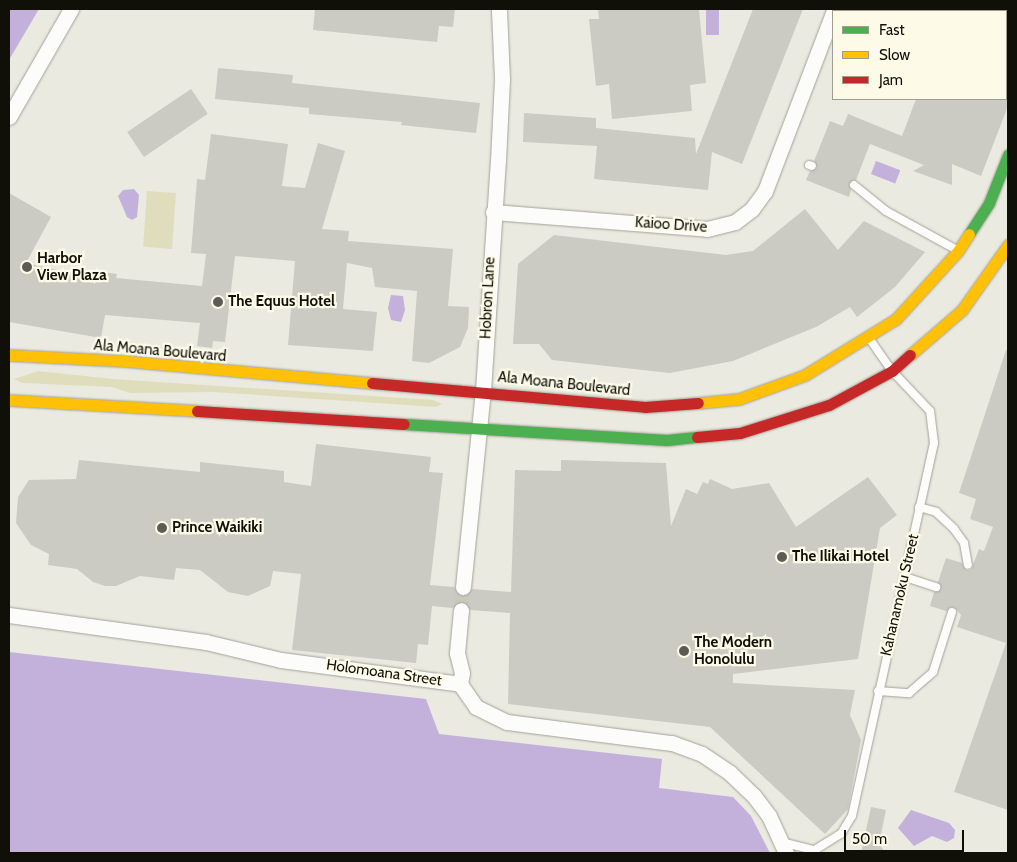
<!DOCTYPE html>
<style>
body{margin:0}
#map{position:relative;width:1017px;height:862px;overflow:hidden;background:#eaeae0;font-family:Cabin,sans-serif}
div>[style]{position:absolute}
.green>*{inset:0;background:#e0ddbc;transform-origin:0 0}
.water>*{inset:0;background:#c3b1dc;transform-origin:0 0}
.building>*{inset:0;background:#cbcbc3;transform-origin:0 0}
.street-tunnel>*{height:15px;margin-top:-7.5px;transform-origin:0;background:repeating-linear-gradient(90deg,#c9c9c0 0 15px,transparent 0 23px)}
.roads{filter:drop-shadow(0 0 1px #a2a29a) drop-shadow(0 0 1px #a2a29a)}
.lane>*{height:8px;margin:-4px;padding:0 4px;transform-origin:4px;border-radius:4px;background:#fcfcfa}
.street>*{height:15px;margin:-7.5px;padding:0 7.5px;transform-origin:7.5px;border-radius:7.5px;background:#fcfcfa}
.fast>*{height:11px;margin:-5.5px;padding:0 5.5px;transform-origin:5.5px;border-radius:5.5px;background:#4caf50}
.slow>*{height:11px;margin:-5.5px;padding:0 5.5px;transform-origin:5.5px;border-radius:5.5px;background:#ffc107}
.jam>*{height:11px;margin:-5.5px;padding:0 5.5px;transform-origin:5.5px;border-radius:5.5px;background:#c62828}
.dots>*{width:14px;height:14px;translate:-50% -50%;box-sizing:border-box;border:2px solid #fdfbe8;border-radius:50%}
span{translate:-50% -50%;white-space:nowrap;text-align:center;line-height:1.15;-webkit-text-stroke:4.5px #fdfbe8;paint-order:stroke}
.street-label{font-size:15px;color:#101009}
.poi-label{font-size:15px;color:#101009;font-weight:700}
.left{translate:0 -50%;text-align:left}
.frame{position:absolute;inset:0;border:10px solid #101009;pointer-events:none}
.legend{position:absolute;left:832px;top:10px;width:175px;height:90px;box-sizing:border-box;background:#fdfbe8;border:1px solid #9e9d8f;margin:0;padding:6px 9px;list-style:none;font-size:15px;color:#101009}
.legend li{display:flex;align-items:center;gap:10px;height:25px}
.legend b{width:25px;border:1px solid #9e9d8f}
.scale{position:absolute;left:844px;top:830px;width:120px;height:22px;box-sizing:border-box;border:2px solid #101009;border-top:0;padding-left:6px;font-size:15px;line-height:18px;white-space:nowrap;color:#101009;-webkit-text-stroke:4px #fdfbe8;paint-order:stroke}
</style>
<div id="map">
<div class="green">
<div style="left:147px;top:191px;width:29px;height:56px;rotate:4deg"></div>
<div style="clip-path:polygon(38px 371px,113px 379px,433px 400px,442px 404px,436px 407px,214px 392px,130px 393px,112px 387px,22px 383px,14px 379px)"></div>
</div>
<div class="water">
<div style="clip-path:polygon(9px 9px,39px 9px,9px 60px)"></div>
<div style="left:706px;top:9px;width:13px;height:26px"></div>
<div style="left:876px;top:161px;width:26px;height:14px;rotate:21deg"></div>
<div style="clip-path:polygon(134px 189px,139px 195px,137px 217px,132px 220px,127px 217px,118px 196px,123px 190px)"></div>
<div style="clip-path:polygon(391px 295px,403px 296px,405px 310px,401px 322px,391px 320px,388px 308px)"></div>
<div style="clip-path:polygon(9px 652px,426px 699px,439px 734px,662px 759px,659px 788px,733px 797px,751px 816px,770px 853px,9px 853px)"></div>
<div style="clip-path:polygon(911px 810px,949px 823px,955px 830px,954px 838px,947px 842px,932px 836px,914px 846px,898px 828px)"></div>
</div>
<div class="building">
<div style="clip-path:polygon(315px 9px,455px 9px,453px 27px,439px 26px,437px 42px,313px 30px)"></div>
<div style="clip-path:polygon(598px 9px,699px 9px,706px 83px,690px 85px,692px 111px,612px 119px,609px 84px,596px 86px,589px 19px,599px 19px)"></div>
<div style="clip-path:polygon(753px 9px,803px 9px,742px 164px,712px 152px,708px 190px,594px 179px,597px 146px,523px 142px,524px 113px,596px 118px,596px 128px,695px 138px,696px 154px)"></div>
<div style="clip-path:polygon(218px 68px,293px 75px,292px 83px,480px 103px,476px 133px,401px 125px,402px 122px,309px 114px,309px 108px,215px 99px)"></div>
<div style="left:191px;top:89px;width:30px;height:77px;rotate:56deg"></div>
<div style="clip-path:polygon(916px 99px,1008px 99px,1008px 106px,981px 176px,952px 164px,952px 185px,913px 171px,924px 165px,870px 144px,856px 180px,849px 184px,851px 190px,849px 197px,806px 180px,810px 171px,817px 168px,814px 161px,830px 121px,843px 126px,848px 114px,902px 136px)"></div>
<div style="clip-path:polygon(211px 134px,288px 144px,282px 186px,305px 188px,318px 143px,345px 151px,322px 229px,349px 231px,348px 241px,453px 249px,448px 306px,469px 307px,468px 328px,460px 347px,429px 363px,412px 361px,417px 291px,375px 287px,372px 268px,347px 263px,343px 309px,377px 312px,373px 351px,288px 345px,295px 261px,235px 256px,225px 342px,213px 341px,212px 348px,197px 346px,200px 323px,105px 315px,101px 338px,9px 322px,9px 193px,51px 217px,26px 263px,101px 279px,102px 272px,117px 274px,116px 278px,202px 286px,206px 254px,191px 253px,197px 179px,205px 180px)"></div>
<div style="clip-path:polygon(805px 209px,838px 250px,864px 221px,925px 252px,895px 287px,857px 317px,850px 307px,816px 327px,733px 361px,670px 373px,552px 360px,539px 344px,513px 344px,518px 264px,554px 235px,726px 255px,753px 251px)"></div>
<div style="clip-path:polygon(1006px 350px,1008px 351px,1008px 810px,954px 792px,1006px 643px,957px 627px,961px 615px,954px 607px,946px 611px,930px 606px,934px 592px,941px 589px,938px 582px,946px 558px,962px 563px,966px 570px,971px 570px,979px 549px,984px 551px,993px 527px,970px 519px,976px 499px,959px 493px)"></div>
<div style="clip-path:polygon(316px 444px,431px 457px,429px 472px,443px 473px,430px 585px,454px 587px,463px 596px,472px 589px,511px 592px,515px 470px,561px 471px,561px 460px,666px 463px,671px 526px,686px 489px,697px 494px,703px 482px,708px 484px,710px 479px,732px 489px,769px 483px,796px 527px,868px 477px,897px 515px,880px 528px,858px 659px,733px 674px,733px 683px,855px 690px,850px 715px,861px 740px,848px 809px,825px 834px,710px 727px,508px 704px,510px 613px,470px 610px,461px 601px,452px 608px,432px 606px,428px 645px,418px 644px,416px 663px,292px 650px,301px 574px,273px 571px,270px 586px,248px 596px,228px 592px,200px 570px,176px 568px,174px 580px,140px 576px,116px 586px,105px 586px,93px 582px,77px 569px,48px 565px,49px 554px,31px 545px,16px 523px,18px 497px,29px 480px,76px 479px,79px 460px,200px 472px,200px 462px,284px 471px,284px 482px,311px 486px)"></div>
<div style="clip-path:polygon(871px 807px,886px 810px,879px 844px,886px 853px,861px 853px)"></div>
</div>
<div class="street-tunnel">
<div style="left:461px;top:610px;width:23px;rotate:-85deg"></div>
</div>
<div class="roads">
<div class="lane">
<div style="left:809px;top:165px;width:3px;rotate:18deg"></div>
<div style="left:854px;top:185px;width:41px;rotate:39.1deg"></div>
<div style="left:886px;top:211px;width:81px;rotate:28.8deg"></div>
<div style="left:919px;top:507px;width:18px;rotate:16deg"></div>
<div style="left:936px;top:512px;width:25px;rotate:43deg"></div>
<div style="left:954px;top:529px;width:17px;rotate:54deg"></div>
<div style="left:964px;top:543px;width:22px;rotate:80deg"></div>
<div style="left:905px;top:577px;width:33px;rotate:18deg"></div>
<div style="left:878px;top:691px;width:31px;rotate:4deg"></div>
<div style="left:909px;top:693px;width:32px;rotate:-41deg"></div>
<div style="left:933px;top:672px;width:63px;rotate:-72.4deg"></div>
<div style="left:781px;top:842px;width:33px;rotate:14deg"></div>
<div style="left:810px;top:853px;width:36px;rotate:-32deg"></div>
<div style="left:841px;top:834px;width:21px;rotate:-59deg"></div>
<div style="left:852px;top:816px;width:382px;rotate:-77.6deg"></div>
<div style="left:934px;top:443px;width:32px;rotate:-97deg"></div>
<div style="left:930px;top:411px;width:55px;rotate:-133.5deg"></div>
<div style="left:892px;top:371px;width:40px;rotate:-124.9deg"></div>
</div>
<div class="street">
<div style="left:9px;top:117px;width:125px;rotate:-60.1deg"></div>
<div style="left:493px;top:212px;width:215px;rotate:4.5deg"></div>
<div style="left:707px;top:229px;width:29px;rotate:-14deg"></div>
<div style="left:735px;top:222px;width:21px;rotate:-37deg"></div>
<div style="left:752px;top:209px;width:22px;rotate:-54deg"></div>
<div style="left:765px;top:191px;width:191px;rotate:-69.1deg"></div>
<div style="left:463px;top:587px;width:197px;rotate:-84.2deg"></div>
<div style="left:483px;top:391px;width:230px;rotate:-86.3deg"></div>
<div style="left:498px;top:161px;width:82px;rotate:-87.2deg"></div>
<div style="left:502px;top:79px;width:70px;rotate:-92.5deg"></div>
<div style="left:9px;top:615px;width:199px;rotate:7.8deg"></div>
<div style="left:206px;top:642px;width:77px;rotate:13.5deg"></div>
<div style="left:281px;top:660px;width:181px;rotate:7.6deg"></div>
<div style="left:460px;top:684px;width:28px;rotate:55deg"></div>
<div style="left:476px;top:707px;width:34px;rotate:26deg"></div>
<div style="left:507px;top:722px;width:166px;rotate:7.3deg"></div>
<div style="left:672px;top:743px;width:32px;rotate:20deg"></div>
<div style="left:702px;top:754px;width:34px;rotate:34deg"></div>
<div style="left:730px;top:773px;width:33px;rotate:44deg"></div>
<div style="left:754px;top:796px;width:25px;rotate:53deg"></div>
<div style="left:769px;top:816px;width:41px;rotate:65.3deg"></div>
<div style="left:460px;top:684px;width:11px;rotate:-80deg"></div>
<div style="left:462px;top:673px;width:21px;rotate:-104deg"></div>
<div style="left:457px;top:653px;width:43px;rotate:-84.7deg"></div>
</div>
<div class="fast">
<div style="left:969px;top:234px;width:37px;rotate:-57deg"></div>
<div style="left:989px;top:203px;width:52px;rotate:-68.4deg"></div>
<div style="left:404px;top:424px;width:263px;rotate:3.5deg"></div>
<div style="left:667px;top:440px;width:30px;rotate:-6deg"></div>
</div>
<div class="slow">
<div style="left:9px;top:355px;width:116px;rotate:3deg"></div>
<div style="left:125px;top:361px;width:248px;rotate:5.1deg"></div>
<div style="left:910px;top:355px;width:69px;rotate:-40.9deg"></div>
<div style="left:962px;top:310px;width:80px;rotate:-54.7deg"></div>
<div style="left:9px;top:400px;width:188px;rotate:3.3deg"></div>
<div style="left:698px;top:403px;width:41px;rotate:-5.6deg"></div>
<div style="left:739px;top:399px;width:70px;rotate:-20deg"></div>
<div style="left:805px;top:375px;width:107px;rotate:-31.6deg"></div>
<div style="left:896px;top:319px;width:92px;rotate:-47.6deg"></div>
<div style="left:958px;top:251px;width:20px;rotate:-57deg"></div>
</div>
<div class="jam">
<div style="left:372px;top:383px;width:274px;rotate:5deg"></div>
<div style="left:645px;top:407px;width:53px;rotate:-4.3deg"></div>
<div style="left:197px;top:411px;width:207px;rotate:3.6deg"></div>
<div style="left:697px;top:437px;width:43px;rotate:-5.3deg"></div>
<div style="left:740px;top:433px;width:93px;rotate:-17.5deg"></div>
<div style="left:829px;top:405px;width:72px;rotate:-28.4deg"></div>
<div style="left:892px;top:371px;width:24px;rotate:-42deg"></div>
</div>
</div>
<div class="dots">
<div style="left:27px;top:267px;background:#5c5c54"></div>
<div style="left:218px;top:302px;background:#5c5c54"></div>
<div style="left:162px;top:528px;background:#5c5c54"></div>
<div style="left:782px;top:557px;background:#5c5c54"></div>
<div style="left:684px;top:651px;background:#5c5c54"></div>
</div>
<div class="street-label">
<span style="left:671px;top:225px;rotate:4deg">Kaioo Drive</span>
<span style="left:488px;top:298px;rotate:-87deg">Hobron Lane</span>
<span style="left:160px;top:351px;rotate:5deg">Ala Moana Boulevard</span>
<span style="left:564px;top:384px;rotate:6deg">Ala Moana Boulevard</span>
<span style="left:900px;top:595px;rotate:-77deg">Kahanamoku Street</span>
<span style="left:384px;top:673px;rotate:8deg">Holomoana Street</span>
</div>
<div class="poi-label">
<span class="left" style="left:37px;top:267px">Harbor<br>View Plaza</span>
<span class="left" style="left:228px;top:302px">The Equus Hotel</span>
<span class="left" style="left:172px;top:528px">Prince Waikiki</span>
<span class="left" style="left:792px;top:557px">The Ilikai Hotel</span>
<span class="left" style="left:694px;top:651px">The Modern<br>Honolulu</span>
</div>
<div class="frame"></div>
<ul class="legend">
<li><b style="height:6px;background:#4caf50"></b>Fast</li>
<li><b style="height:6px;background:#ffc107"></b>Slow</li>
<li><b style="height:6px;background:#c62828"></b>Jam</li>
</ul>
<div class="scale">50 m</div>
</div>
